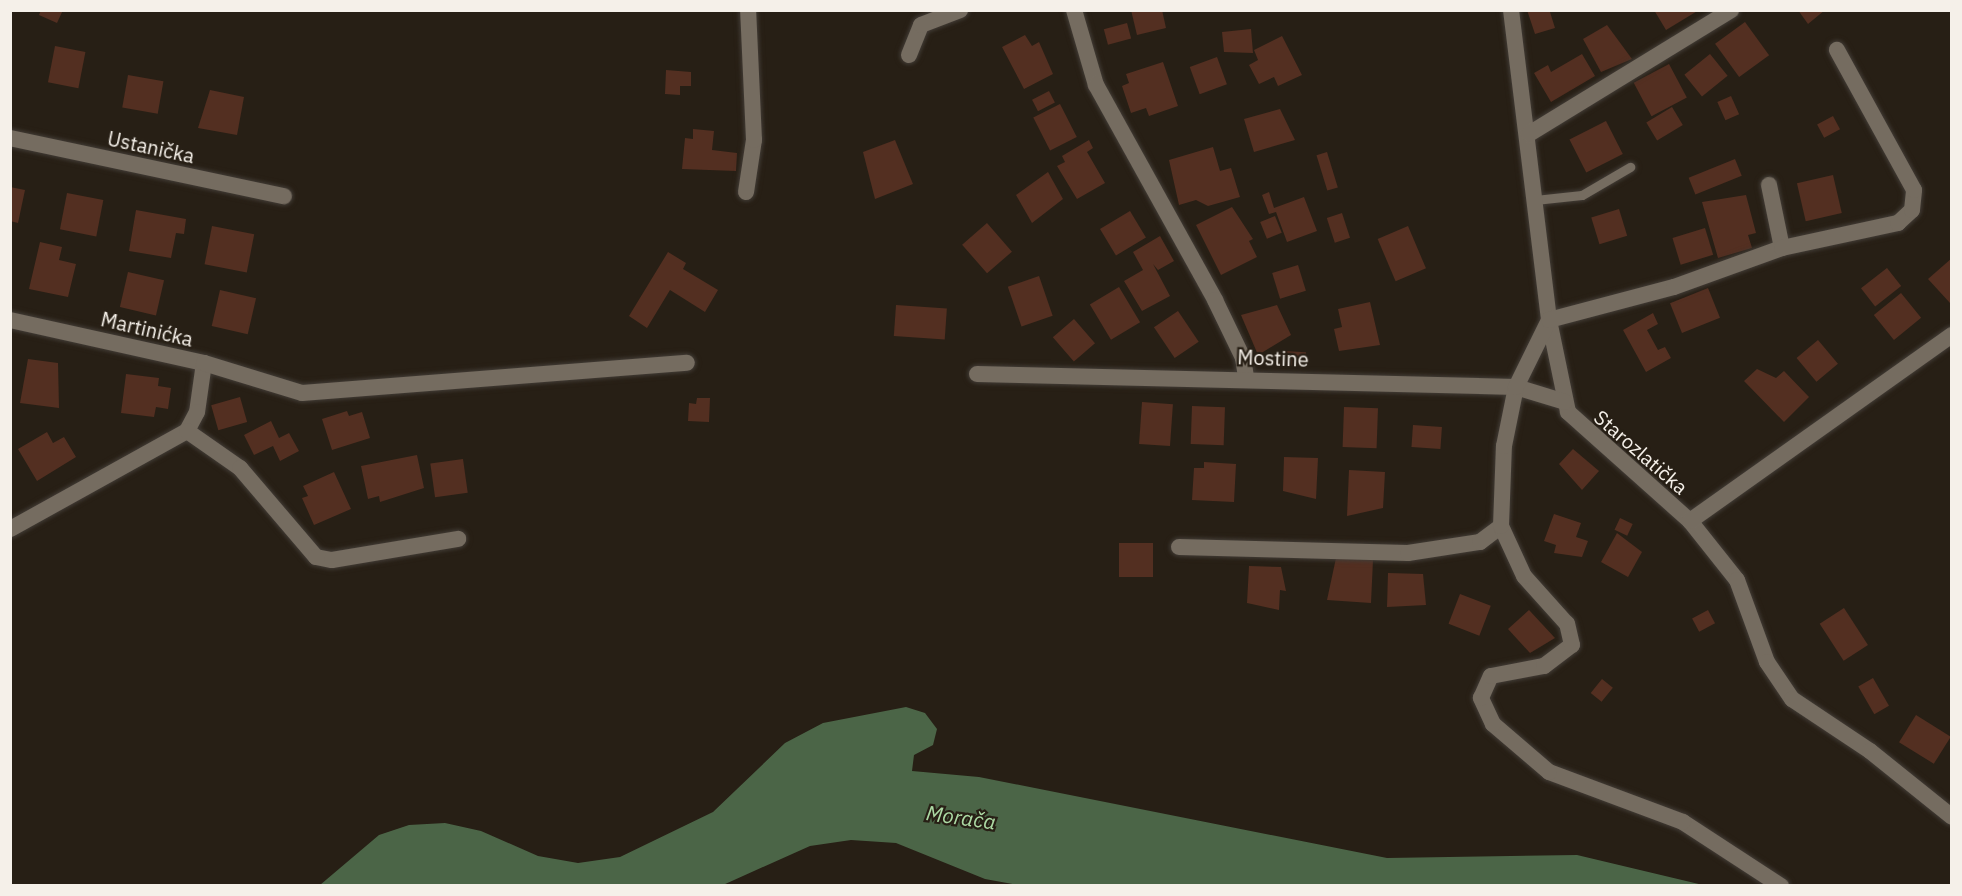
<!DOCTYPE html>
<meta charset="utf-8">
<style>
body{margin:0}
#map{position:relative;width:1962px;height:896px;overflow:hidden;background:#271f15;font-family:"IBM Plex Sans",sans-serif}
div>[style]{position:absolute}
.water>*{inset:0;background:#4b6547}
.building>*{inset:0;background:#532f21;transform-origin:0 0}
.roads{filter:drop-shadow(0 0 2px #423c36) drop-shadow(0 0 2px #423c36)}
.service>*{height:9px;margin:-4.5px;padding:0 4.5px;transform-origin:4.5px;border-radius:4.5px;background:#756c60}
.minor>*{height:16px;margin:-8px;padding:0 8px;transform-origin:8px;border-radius:8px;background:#756c60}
span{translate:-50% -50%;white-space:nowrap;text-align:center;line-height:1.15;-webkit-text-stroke:4.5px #271f15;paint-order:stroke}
.street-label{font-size:20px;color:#f5f0e9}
.water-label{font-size:21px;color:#acdaa4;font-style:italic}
.frame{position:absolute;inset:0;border:12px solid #f5f0e9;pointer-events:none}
</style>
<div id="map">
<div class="water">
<div style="clip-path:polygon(906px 707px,925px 713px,937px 729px,933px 745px,914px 755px,912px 771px,979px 777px,1387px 858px,1577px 855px,1703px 885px,1018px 885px,985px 879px,896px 843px,851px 840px,810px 846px,723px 885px,320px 885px,379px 835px,409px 825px,445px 823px,481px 831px,538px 856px,578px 863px,620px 857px,713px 812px,785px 743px,823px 723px)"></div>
</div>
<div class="building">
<div style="clip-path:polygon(41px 10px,63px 10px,57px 23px,39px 15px)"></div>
<div style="clip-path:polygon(1131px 10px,1162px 10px,1166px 28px,1137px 35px)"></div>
<div style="clip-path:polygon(1527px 10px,1550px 12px,1555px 28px,1535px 34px)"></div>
<div style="clip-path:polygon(1654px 10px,1699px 10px,1666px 30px)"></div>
<div style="clip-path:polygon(1798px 10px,1825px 10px,1808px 24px)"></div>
<div style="left:1745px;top:22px;width:41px;height:37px;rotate:54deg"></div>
<div style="left:1127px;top:23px;width:16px;height:24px;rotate:75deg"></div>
<div style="clip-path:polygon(1607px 25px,1632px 59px,1601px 72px,1583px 39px)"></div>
<div style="clip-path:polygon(1251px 29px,1253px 53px,1224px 52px,1222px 32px)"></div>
<div style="clip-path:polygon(1025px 35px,1032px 46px,1039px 42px,1053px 74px,1024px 89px,1002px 47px)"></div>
<div style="clip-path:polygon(1282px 36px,1302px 75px,1278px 86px,1274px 77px,1259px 84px,1249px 65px,1258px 60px,1254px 50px)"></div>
<div style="left:55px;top:46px;width:31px;height:37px;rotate:11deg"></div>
<div style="clip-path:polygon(1582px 54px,1595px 76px,1551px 102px,1534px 73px,1548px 65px,1551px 72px)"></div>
<div style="left:1710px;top:54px;width:28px;height:33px;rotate:51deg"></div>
<div style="left:1217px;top:57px;width:29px;height:29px;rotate:70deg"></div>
<div style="clip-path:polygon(1163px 62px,1178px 106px,1149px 116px,1146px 108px,1131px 113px,1122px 86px,1129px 83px,1126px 74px)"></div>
<div style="left:1669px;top:64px;width:38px;height:40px;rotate:62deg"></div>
<div style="clip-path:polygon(666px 70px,691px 72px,691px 86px,680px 86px,680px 95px,665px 94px)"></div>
<div style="left:128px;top:75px;width:36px;height:33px;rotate:10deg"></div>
<div style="clip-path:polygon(210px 90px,244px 97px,237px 135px,198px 128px)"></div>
<div style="left:1049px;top:91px;width:13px;height:19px;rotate:63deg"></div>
<div style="left:1731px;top:96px;width:20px;height:15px;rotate:66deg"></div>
<div style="left:1060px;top:104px;width:37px;height:30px;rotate:63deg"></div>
<div style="left:1672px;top:107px;width:21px;height:30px;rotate:59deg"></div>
<div style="clip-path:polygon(1280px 109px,1295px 140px,1254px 152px,1244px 119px)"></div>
<div style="left:1833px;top:116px;width:15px;height:18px;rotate:62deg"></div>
<div style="left:1606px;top:121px;width:37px;height:41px;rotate:63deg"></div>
<div style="clip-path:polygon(693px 129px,714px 131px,712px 150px,737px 153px,736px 171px,682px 169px,685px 138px,693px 139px)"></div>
<div style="clip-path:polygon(895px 140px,913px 184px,875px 199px,863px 152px)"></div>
<div style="clip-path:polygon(1089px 140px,1093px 148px,1087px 152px,1105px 183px,1077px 199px,1057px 166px,1065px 162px,1062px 156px)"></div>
<div style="clip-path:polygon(1213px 147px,1220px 171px,1231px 168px,1240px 197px,1208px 206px,1196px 200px,1179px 205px,1169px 160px)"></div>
<div style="left:1327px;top:152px;width:37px;height:11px;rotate:73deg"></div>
<div style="left:1735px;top:159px;width:18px;height:50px;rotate:68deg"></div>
<div style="clip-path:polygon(1048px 172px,1063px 199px,1032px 223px,1016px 195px)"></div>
<div style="left:1833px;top:175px;width:39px;height:37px;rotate:77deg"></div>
<div style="clip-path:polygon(10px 187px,25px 190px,18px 223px,10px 221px)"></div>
<div style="clip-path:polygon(1269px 192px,1274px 208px,1304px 197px,1317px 231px,1287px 242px,1276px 212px,1269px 214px,1262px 195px)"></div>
<div style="left:67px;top:193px;width:37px;height:37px;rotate:11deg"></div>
<div style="clip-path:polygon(1746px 195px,1756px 233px,1748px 235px,1752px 248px,1718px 258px,1702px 202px)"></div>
<div style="clip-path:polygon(1232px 207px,1253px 239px,1249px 241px,1257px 257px,1221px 275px,1196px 225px)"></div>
<div style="left:1619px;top:209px;width:28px;height:29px;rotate:73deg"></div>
<div style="clip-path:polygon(136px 210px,186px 219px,184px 234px,176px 233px,171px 258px,129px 251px)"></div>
<div style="left:1130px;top:211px;width:31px;height:35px;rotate:59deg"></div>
<div style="left:1342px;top:213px;width:26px;height:16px;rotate:72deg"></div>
<div style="left:1275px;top:216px;width:18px;height:16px;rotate:68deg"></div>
<div style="left:987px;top:223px;width:38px;height:33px;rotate:49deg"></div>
<div style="left:212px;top:226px;width:43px;height:39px;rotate:11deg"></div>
<div style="left:1408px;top:226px;width:46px;height:33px;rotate:67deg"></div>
<div style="left:1705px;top:228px;width:28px;height:34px;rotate:73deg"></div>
<div style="clip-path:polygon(1160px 236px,1174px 261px,1158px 270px,1153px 264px,1170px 296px,1142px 311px,1124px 281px,1143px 270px,1133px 252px)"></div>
<div style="clip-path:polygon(40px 242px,62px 247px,59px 260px,76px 264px,68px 297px,29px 289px)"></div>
<div style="clip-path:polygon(668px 252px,686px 263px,683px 269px,718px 290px,705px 312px,670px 290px,647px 328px,629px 316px)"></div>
<div style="clip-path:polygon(1952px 258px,1952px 301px,1950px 303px,1928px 279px)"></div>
<div style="left:1298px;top:265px;width:27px;height:27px;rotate:73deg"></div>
<div style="left:1887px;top:268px;width:23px;height:33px;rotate:52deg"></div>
<div style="left:128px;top:272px;width:37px;height:36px;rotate:13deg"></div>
<div style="left:1039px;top:276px;width:42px;height:33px;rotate:71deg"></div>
<div style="left:1119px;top:287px;width:41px;height:34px;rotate:59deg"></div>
<div style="left:1708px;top:288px;width:32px;height:41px;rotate:68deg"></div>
<div style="left:220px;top:290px;width:37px;height:37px;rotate:13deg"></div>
<div style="left:1901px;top:293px;width:32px;height:35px;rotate:51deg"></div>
<div style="clip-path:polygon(1370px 302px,1380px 345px,1339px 351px,1334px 329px,1342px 327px,1338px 309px)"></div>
<div style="left:896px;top:305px;width:51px;height:31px;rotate:4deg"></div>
<div style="clip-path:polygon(1277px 305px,1291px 335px,1258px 355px,1241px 315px)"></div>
<div style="left:1178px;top:311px;width:37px;height:29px;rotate:56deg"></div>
<div style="clip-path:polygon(1653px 313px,1658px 324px,1647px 330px,1658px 350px,1665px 347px,1671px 358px,1646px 372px,1623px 330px)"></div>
<div style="left:1074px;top:319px;width:32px;height:28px;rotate:49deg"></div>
<div style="left:1818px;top:340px;width:31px;height:28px;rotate:50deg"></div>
<div style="left:1284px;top:351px;width:22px;height:14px;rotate:3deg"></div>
<div style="clip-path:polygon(28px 359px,58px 363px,59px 408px,20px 403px)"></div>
<div style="clip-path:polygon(1757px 369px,1776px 378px,1784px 371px,1809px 397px,1784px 422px,1744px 381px)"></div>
<div style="clip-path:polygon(126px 374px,159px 378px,158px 386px,171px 388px,168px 409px,156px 407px,154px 417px,121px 413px)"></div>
<div style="left:240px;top:397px;width:26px;height:30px;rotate:74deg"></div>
<div style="clip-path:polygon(697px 398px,710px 398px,709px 422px,688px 421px,689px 403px,696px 404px)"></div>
<div style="left:1142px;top:402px;width:31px;height:42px;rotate:4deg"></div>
<div style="left:1192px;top:406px;width:33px;height:38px;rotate:2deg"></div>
<div style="left:1344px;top:407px;width:34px;height:40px;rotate:2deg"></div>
<div style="clip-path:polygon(347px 411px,349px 416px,362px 412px,370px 438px,332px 450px,322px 419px)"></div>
<div style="clip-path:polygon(271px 421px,279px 438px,289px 433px,299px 451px,280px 461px,273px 446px,254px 455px,244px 435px)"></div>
<div style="left:1413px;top:425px;width:29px;height:22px;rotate:4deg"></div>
<div style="clip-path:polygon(47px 432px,53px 443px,64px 437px,76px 457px,37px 481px,18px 449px)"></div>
<div style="clip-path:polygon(1573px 449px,1599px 471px,1582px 490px,1559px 464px)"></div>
<div style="clip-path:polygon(417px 455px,424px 488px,380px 502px,379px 496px,368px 499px,361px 466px)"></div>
<div style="clip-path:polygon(1284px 457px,1318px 458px,1316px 499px,1283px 491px)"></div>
<div style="left:463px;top:459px;width:34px;height:33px;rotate:82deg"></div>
<div style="clip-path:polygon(1204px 462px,1236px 464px,1234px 502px,1192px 500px,1194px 468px,1204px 468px)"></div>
<div style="clip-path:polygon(1349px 470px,1385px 472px,1383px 508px,1347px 516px)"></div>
<div style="clip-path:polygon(334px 472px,351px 509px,314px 525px,302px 498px,308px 496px,303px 486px)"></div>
<div style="clip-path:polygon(1554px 514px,1581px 523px,1576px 537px,1588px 541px,1582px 557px,1554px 553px,1556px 545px,1544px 541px)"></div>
<div style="left:1620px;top:518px;width:14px;height:13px;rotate:25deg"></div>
<div style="clip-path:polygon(1617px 533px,1642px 552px,1628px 577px,1601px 562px)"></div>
<div style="left:1119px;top:543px;width:34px;height:34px"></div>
<div style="clip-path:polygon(1336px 558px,1373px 560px,1371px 603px,1327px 600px)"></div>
<div style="clip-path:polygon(1249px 566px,1281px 567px,1286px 591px,1280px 590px,1279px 610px,1247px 603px)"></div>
<div style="clip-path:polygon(1388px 573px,1423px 574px,1426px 605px,1387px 607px)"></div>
<div style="left:1460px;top:594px;width:33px;height:32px;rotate:21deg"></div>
<div style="left:1844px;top:608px;width:44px;height:29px;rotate:57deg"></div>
<div style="clip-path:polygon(1529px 610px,1555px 638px,1530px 653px,1508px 629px)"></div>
<div style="left:1708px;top:610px;width:15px;height:18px;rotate:62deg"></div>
<div style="left:1873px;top:678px;width:32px;height:17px;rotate:60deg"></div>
<div style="left:1602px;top:679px;width:14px;height:18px;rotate:39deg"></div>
<div style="left:1916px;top:715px;width:41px;height:32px;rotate:32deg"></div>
</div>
<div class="roads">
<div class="service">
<div style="left:1535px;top:200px;width:47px;rotate:-6.1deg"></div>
<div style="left:1582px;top:195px;width:56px;rotate:-30.3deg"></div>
</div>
<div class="minor">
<div style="left:1074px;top:10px;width:78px;rotate:73.7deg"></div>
<div style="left:1096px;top:85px;width:246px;rotate:61deg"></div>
<div style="left:1215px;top:300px;width:64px;rotate:64.2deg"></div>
<div style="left:1243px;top:358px;width:20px;rotate:81deg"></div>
<div style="left:1511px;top:10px;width:312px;rotate:83deg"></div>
<div style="left:1549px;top:320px;width:94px;rotate:78.3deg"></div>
<div style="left:1568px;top:412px;width:164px;rotate:41.8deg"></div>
<div style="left:1690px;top:521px;width:75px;rotate:51.5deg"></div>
<div style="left:1737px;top:580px;width:87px;rotate:69.9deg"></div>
<div style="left:1767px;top:662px;width:45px;rotate:56deg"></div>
<div style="left:1792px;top:699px;width:94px;rotate:33.7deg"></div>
<div style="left:1870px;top:751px;width:105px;rotate:38.8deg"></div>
<div style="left:909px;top:55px;width:32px;rotate:-68deg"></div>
<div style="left:921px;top:25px;width:42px;rotate:-21deg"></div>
<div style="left:1529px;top:134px;width:237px;rotate:-31.5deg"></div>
<div style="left:10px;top:138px;width:280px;rotate:12deg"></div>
<div style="left:1769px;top:185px;width:64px;rotate:78.3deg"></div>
<div style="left:746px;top:192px;width:53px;rotate:-81.3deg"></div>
<div style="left:754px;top:140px;width:130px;rotate:-92.6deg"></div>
<div style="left:10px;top:320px;width:199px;rotate:12.5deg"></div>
<div style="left:204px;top:363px;width:49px;rotate:98.1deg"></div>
<div style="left:197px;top:412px;width:21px;rotate:118deg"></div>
<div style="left:187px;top:431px;width:202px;rotate:151deg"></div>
<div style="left:204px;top:363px;width:102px;rotate:17deg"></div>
<div style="left:302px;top:393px;width:386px;rotate:-4.5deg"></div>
<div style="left:977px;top:374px;width:539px;rotate:1.38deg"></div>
<div style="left:1516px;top:387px;width:51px;rotate:17deg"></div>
<div style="left:187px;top:431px;width:65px;rotate:34.9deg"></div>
<div style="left:240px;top:468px;width:117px;rotate:49.5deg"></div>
<div style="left:316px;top:557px;width:16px;rotate:11deg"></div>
<div style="left:332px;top:560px;width:128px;rotate:-9.5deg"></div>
<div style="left:1690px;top:521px;width:321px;rotate:-35.4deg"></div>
<div style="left:1179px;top:547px;width:229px;rotate:1.5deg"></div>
<div style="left:1408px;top:553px;width:73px;rotate:-8.7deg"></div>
<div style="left:1480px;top:542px;width:26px;rotate:-37deg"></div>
<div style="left:1781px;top:886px;width:117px;rotate:-146.9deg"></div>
<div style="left:1683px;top:822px;width:143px;rotate:-159.5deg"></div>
<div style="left:1549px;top:772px;width:74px;rotate:-139.4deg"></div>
<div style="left:1493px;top:724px;width:29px;rotate:-115deg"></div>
<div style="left:1481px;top:698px;width:24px;rotate:-66deg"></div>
<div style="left:1491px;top:676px;width:54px;rotate:-10.7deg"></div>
<div style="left:1544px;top:666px;width:35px;rotate:-37deg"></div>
<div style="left:1572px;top:645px;width:22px;rotate:-103deg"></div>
<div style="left:1567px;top:624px;width:64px;rotate:-131.9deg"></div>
<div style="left:1524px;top:576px;width:55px;rotate:-114.7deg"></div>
<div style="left:1501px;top:526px;width:80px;rotate:-87.9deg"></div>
<div style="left:1504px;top:446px;width:60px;rotate:-78.5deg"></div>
<div style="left:1516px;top:387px;width:75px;rotate:-63.8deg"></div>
<div style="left:1549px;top:320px;width:129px;rotate:-14.8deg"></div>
<div style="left:1674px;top:287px;width:115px;rotate:-19.9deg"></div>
<div style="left:1782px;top:248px;width:119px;rotate:-12.2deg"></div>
<div style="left:1898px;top:223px;width:19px;rotate:-43deg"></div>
<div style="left:1912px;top:210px;width:20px;rotate:-84deg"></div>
<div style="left:1914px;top:190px;width:160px;rotate:-118.8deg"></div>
</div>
</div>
<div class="street-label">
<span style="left:151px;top:147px;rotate:12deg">Ustanička</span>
<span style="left:147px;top:329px;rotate:13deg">Martinićka</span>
<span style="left:1273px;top:358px;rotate:2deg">Mostine</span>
<span style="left:1641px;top:452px;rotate:41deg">Starozlatička</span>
</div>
<div class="water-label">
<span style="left:961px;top:817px;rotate:8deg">Morača</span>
</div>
<div class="frame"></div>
</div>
